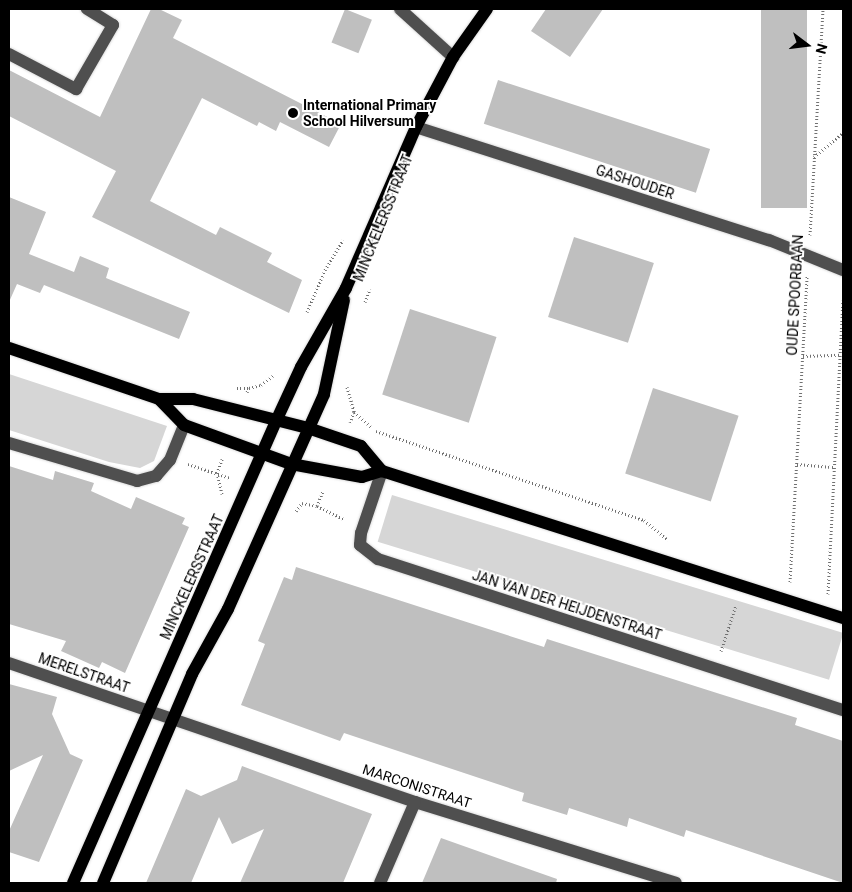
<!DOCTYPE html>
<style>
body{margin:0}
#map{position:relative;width:852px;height:892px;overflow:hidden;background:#fff;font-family:Roboto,sans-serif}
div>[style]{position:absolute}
.green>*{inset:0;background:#d6d6d6;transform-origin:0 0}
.building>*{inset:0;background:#bfbfbf;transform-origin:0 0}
.path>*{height:3px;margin-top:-1.5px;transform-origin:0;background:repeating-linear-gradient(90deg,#717171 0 1px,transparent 0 3.5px)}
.roads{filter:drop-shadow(0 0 1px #dbdbdb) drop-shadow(0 0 1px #dbdbdb)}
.minor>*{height:12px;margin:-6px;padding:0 6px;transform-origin:6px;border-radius:6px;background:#4f4f4f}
.major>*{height:12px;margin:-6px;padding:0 6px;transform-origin:6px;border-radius:6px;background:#000}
.dots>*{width:14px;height:14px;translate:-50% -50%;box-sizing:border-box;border:2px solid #fff;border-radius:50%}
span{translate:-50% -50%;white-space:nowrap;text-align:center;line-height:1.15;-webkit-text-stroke:4px #fff;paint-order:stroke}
.poi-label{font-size:14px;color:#000;font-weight:700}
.left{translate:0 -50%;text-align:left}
.street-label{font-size:14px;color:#000}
.frame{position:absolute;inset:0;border:10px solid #000;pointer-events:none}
.north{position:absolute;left:782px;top:20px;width:50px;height:50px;-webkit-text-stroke:4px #fff;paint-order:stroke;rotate:105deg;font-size:14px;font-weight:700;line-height:20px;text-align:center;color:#000}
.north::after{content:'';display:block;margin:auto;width:18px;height:22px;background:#000;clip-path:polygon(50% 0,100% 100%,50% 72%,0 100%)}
</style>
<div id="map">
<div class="green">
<div style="clip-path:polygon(9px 374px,167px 426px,154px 461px,140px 468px,109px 462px,9px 430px)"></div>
<div style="left:392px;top:495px;width:472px;height:49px;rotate:17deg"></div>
</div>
<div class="building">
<div style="clip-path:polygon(151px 9px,159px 9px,182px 20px,173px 38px,341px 124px,329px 147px,280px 122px,276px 131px,259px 122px,257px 126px,202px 98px,150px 201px,216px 235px,220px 227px,272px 253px,267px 262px,302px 280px,289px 313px,92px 217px,116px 171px,9px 116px,9px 70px,100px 117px)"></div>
<div style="left:345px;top:9px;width:29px;height:36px;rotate:22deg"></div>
<div style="clip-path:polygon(546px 9px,603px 9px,570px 57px,531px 31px)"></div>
<div style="left:761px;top:9px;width:46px;height:199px"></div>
<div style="left:498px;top:80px;width:223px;height:46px;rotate:18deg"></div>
<div style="clip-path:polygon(9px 197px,46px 212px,29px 254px,74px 272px,80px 256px,109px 268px,106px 278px,190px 312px,179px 339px,44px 285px,40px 293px,17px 284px,9px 302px)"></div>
<div style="left:574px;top:237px;width:84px;height:84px;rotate:18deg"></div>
<div style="left:410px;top:309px;width:91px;height:90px;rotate:18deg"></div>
<div style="left:653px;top:388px;width:90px;height:90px;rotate:18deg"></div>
<div style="clip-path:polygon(9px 466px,53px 480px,55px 471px,94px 483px,91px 491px,131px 509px,136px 497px,185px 518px,182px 524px,189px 527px,125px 673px,102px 662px,99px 668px,61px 651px,66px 641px,9px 624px)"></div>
<div style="clip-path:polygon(296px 567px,544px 647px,547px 639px,720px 694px,797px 718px,795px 725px,843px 741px,843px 883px,686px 830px,684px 837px,629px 818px,627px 827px,569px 808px,567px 815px,522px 801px,524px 793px,344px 733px,340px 741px,241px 705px,265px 644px,258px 641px,284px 577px,292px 580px)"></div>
<div style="clip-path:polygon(9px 684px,57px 697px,52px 714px,70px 754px,83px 760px,39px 862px,9px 852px,9px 831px,43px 755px,9px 771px)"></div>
<div style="clip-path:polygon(242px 766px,372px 814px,343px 883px,240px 883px,264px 829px,232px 844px,219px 817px,191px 883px,146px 883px,186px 789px,201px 796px,237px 780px)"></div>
<div style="clip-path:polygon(441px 838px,557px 879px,556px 883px,422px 883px)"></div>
</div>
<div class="path">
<div style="left:814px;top:157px;width:38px;rotate:-40deg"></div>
<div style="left:810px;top:235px;width:226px;rotate:-86.7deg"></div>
<div style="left:365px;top:302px;width:14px;rotate:-69deg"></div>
<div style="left:307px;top:312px;width:46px;rotate:-66.8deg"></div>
<div style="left:325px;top:270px;width:35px;rotate:-59deg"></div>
<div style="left:803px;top:356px;width:37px;rotate:-2deg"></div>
<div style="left:347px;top:387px;width:26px;rotate:74deg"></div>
<div style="left:354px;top:412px;width:11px;rotate:112deg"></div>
<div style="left:237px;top:388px;width:12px"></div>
<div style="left:247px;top:392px;width:4px;rotate:-63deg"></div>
<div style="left:249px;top:388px;width:12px;rotate:-14deg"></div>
<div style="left:261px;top:385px;width:16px;rotate:-38deg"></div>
<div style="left:354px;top:412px;width:23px;rotate:41deg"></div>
<div style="left:376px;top:431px;width:282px;rotate:18.4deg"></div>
<div style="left:644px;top:520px;width:31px;rotate:40deg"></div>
<div style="left:188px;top:464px;width:44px;rotate:18.4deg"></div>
<div style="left:797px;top:464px;width:38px;rotate:5deg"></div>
<div style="left:222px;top:494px;width:22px;rotate:-103deg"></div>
<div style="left:217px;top:473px;width:15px;rotate:-70deg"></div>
<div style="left:302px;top:503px;width:15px;rotate:11deg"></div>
<div style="left:317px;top:506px;width:30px;rotate:26deg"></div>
<div style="left:317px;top:506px;width:16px;rotate:-68deg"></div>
<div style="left:296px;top:511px;width:10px;rotate:-53deg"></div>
<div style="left:790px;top:582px;width:306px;rotate:-86.8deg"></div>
<div style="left:828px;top:594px;width:294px;rotate:-87.1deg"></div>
<div style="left:721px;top:651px;width:48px;rotate:-71.9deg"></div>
</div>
<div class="roads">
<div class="minor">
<div style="left:400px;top:9px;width:72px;rotate:42.2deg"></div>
<div style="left:9px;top:54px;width:76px;rotate:27.6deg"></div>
<div style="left:76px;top:89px;width:74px;rotate:-60deg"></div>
<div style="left:113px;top:25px;width:31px;rotate:-148deg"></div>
<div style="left:416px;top:127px;width:371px;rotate:17.8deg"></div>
<div style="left:769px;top:240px;width:80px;rotate:22.1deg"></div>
<div style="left:9px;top:443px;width:134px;rotate:16.5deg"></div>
<div style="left:137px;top:481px;width:20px;rotate:-15deg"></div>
<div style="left:156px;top:476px;width:21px;rotate:-49deg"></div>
<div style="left:170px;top:460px;width:38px;rotate:-68deg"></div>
<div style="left:382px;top:471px;width:65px;rotate:108.7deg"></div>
<div style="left:361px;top:533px;width:12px;rotate:95deg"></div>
<div style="left:360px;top:545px;width:23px;rotate:38deg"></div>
<div style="left:378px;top:559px;width:489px;rotate:18deg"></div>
<div style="left:9px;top:663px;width:429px;rotate:18.9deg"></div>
<div style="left:415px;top:802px;width:273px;rotate:17.2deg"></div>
<div style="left:380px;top:883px;width:88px;rotate:-66.6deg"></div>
</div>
<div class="major">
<div style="left:9px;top:348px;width:158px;rotate:18.8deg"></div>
<div style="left:159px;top:399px;width:34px"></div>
<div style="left:193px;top:399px;width:119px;rotate:14.2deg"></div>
<div style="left:308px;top:428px;width:56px;rotate:18.8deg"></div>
<div style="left:361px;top:446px;width:33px;rotate:50deg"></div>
<div style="left:382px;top:471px;width:484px;rotate:17.7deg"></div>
<div style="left:159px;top:399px;width:36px;rotate:46deg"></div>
<div style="left:184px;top:425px;width:114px;rotate:20deg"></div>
<div style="left:291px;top:464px;width:72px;rotate:10.4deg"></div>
<div style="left:362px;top:477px;width:21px;rotate:-17deg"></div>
<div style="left:73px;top:883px;width:507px;rotate:-66.27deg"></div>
<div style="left:277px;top:419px;width:57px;rotate:-65.2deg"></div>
<div style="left:301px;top:367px;width:91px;rotate:-60.3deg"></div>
<div style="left:346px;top:288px;width:176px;rotate:-66.5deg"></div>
<div style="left:416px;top:127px;width:79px;rotate:-62.1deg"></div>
<div style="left:453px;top:57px;width:59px;rotate:-54.7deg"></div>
<div style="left:103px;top:883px;width:227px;rotate:-66.9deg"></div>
<div style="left:192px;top:674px;width:74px;rotate:-61deg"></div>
<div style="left:228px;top:609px;width:235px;rotate:-65.9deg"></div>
<div style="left:324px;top:394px;width:96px;rotate:-78deg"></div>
</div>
</div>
<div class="dots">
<div style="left:293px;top:113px;background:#000"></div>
</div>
<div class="poi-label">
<span class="left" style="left:303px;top:113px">International Primary<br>School Hilversum</span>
</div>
<div class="street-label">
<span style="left:635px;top:182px;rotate:18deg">GASHOUDER</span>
<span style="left:383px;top:218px;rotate:-68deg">MINCKELERSSTRAAT</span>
<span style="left:795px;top:295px;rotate:-87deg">OUDE SPOORBAAN</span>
<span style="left:192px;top:577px;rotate:-66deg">MINCKELERSSTRAAT</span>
<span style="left:567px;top:605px;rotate:18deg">JAN VAN DER HEIJDENSTRAAT</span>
<span style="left:84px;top:673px;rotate:19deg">MERELSTRAAT</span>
<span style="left:417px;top:786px;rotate:18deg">MARCONISTRAAT</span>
</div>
<div class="frame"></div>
<div class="north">N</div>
</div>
